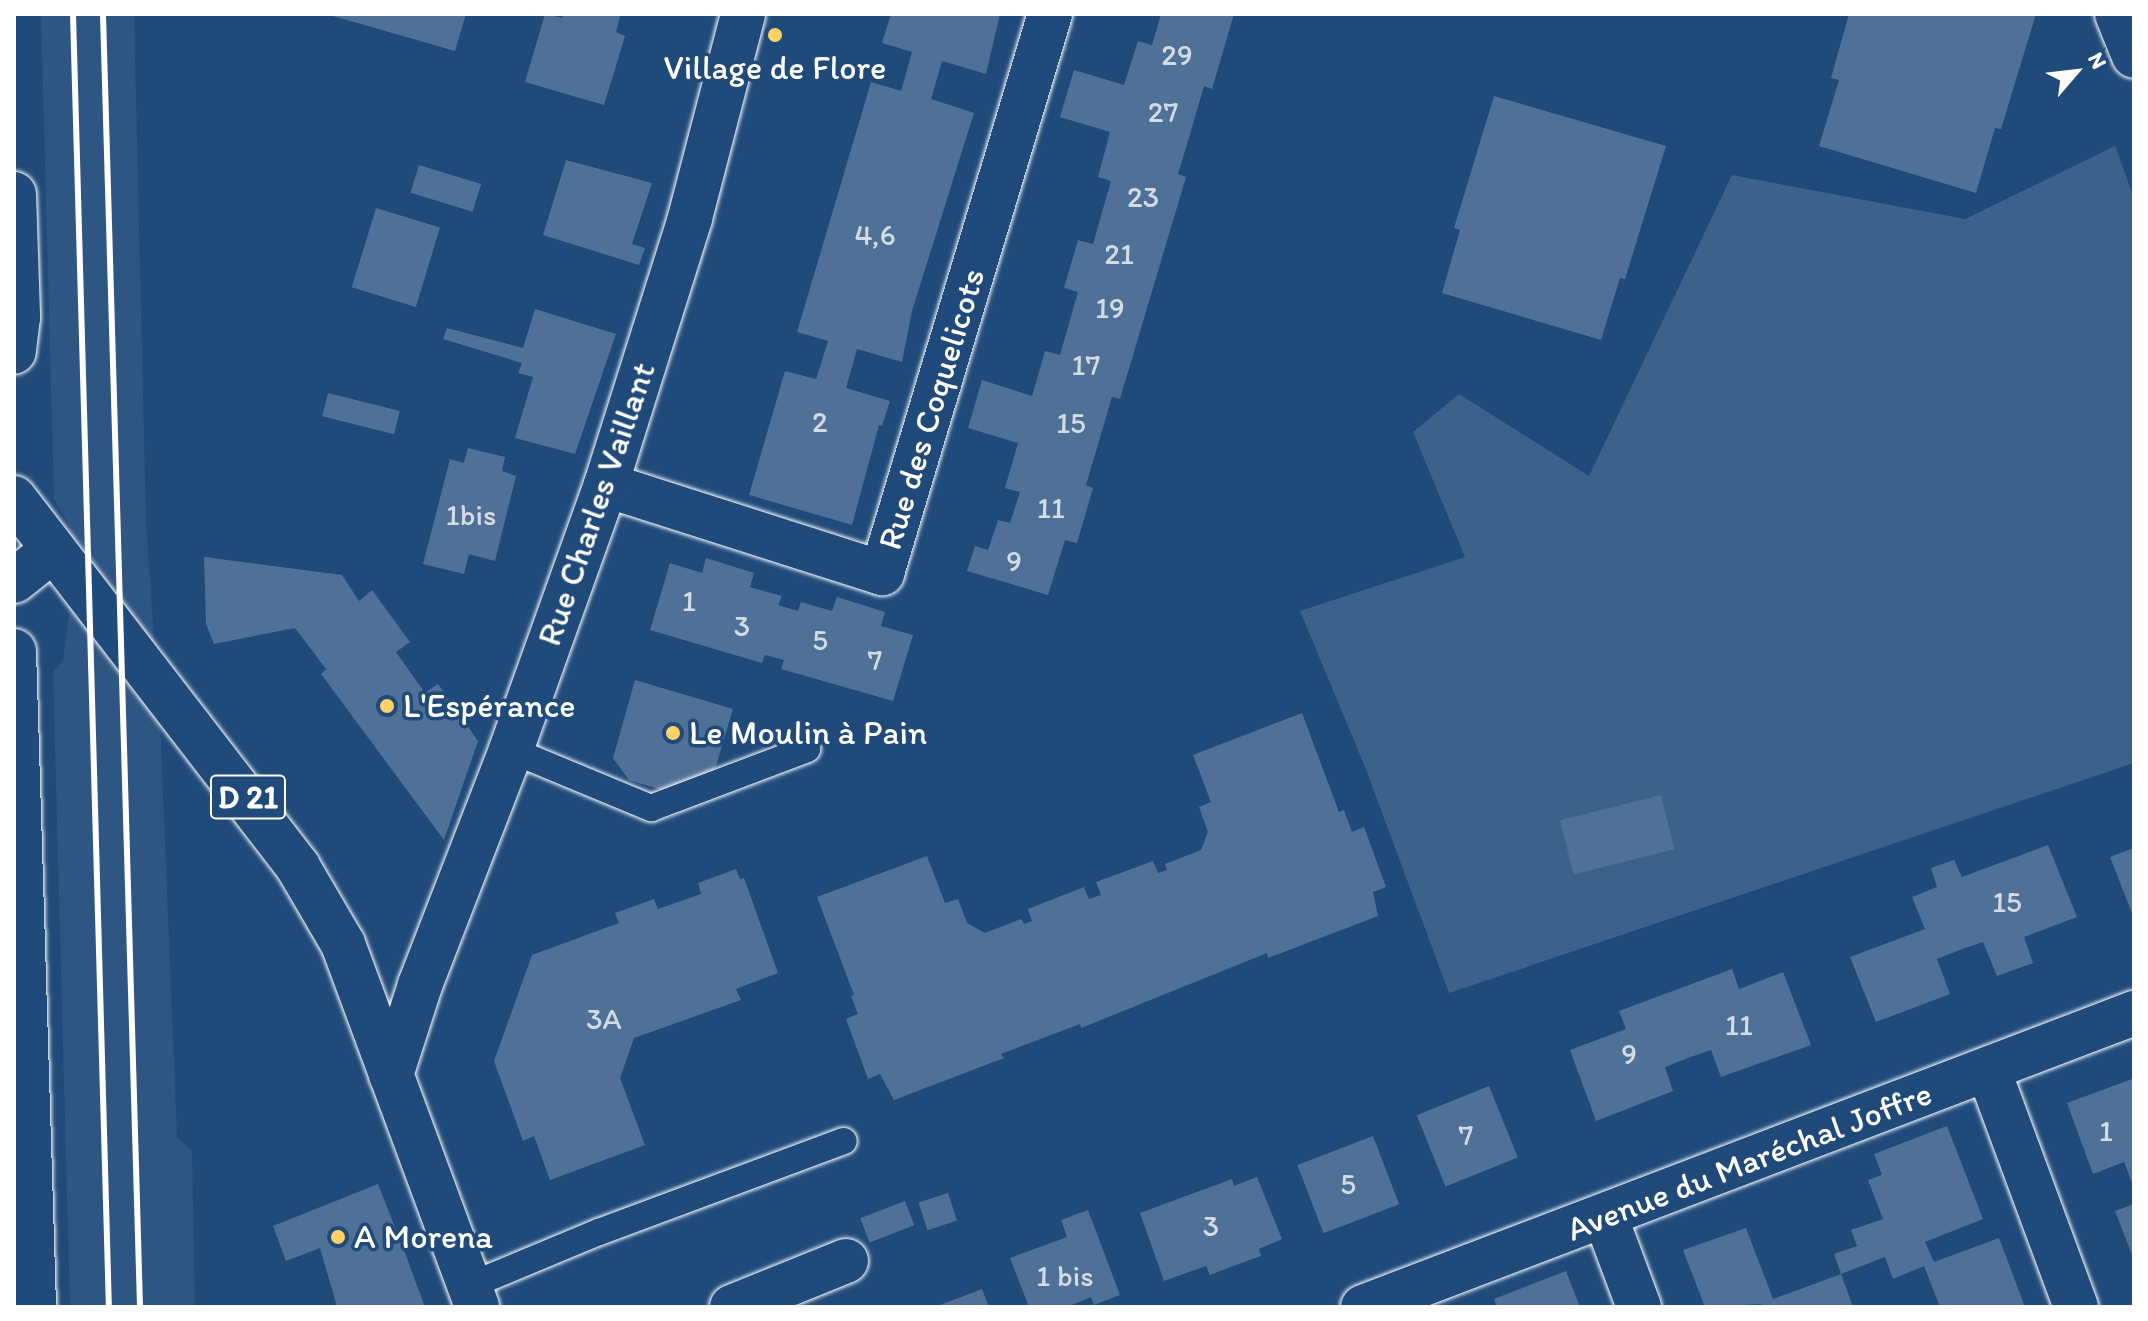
<!DOCTYPE html>
<meta charset="utf-8">
<style>
body{margin:0}
#map{position:relative;width:2148px;height:1321px;overflow:hidden;background:#1f4a7a;font-family:Itim,sans-serif}
div>[style]{position:absolute}
.built>*{inset:0;background:#2e5683}
.green>*{inset:0;background:#3c618b}
.building>*{inset:0;background:#507197;transform-origin:0 0}
.roads{filter:drop-shadow(0 0 2px #fff) drop-shadow(0 0 2px #fff)}
.service>*{height:26px;margin:-13px;padding:0 13px;transform-origin:13px;border-radius:13px;background:#1f4a7a}
.minor>*{height:44px;margin:-22px;padding:0 22px;transform-origin:22px;border-radius:22px;background:#1f4a7a}
.secondary>*{height:44px;margin:-22px;padding:0 22px;transform-origin:22px;border-radius:22px;background:#1f4a7a}
.primary>*{height:44px;margin:-22px;padding:0 22px;transform-origin:22px;border-radius:22px;background:#1f4a7a}
.rail>*{height:6px;margin:-3px;padding:0 3px;transform-origin:3px;border-radius:3px;background:#fff}
.dots>*{width:22px;height:22px;translate:-50% -50%;box-sizing:border-box;border:4px solid #1f4a7a;border-radius:50%}
span{translate:-50% -50%;white-space:nowrap;text-align:center;line-height:1.15;-webkit-text-stroke:7px #1f4a7a;paint-order:stroke}
.number-label{font-size:30px;color:#d3dce5}
.number-label span{-webkit-text-stroke-width:0}
.shield-label span{padding:2px 6px;background:#1f4a7a;border:2px solid;border-radius:6px;-webkit-text-stroke-width:0}
.shield-label{font-size:32px;color:#fff;font-weight:700}
.poi-label{font-size:34px;color:#fff}
.left{translate:0 -50%;text-align:left}
.street-label{font-size:34px;color:#fff}
.frame{position:absolute;inset:0;border:16px solid #fff;pointer-events:none}
.north{position:absolute;left:2036px;top:32px;width:80px;height:80px;-webkit-text-stroke:6px #1f4a7a;paint-order:stroke;rotate:62deg;font-size:22px;font-weight:700;line-height:32px;text-align:center;color:#fff}
.north::after{content:'';display:block;margin:auto;width:28px;height:36px;background:#fff;clip-path:polygon(50% 0,100% 100%,50% 72%,0 100%)}
</style>
<div id="map">
<div class="built">
<div style="clip-path:polygon(41px 14px,134px 14px,146px 521px,161px 744px,177px 1137px,192px 1151px,195px 1307px,70px 1307px,53px 672px,63px 661px,71px 599px,69px 524px,54px 499px)"></div>
</div>
<div class="green">
<div style="clip-path:polygon(2115px 146px,2134px 198px,2134px 763px,1449px 993px,1365px 767px,1300px 611px,1465px 557px,1413px 432px,1459px 394px,1589px 476px,1732px 175px,1965px 219px)"></div>
</div>
<div class="building">
<div style="clip-path:polygon(326px 14px,466px 14px,455px 51px)"></div>
<div style="clip-path:polygon(545px 14px,562px 18px,563px 14px,621px 14px,616px 32px,625px 36px,604px 105px,525px 82px)"></div>
<div style="clip-path:polygon(891px 14px,1000px 14px,986px 74px,942px 61px,931px 99px,974px 113px,912px 311px,902px 362px,857px 349px,846px 388px,890px 401px,882px 426px,879px 425px,852px 525px,749px 495px,785px 371px,816px 379px,828px 341px,797px 332px,871px 82px,901px 91px,912px 52px,882px 43px)"></div>
<div style="clip-path:polygon(1161px 14px,1234px 14px,1212px 89px,1204px 86px,1191px 131px,1178px 174px,1186px 177px,1120px 399px,1112px 397px,1086px 485px,1093px 488px,1077px 543px,1065px 540px,1048px 595px,967px 571px,975px 546px,988px 550px,998px 520px,1010px 523px,1020px 492px,1005px 488px,1018px 443px,968px 428px,982px 380px,1032px 396px,1045px 351px,1060px 355px,1078px 292px,1064px 288px,1078px 240px,1093px 244px,1111px 181px,1098px 177px,1110px 132px,1060px 117px,1074px 70px,1124px 85px,1138px 41px,1152px 45px)"></div>
<div style="clip-path:polygon(2036px 14px,2001px 129px,1995px 128px,1976px 193px,1819px 146px,1839px 80px,1831px 78px,1849px 14px)"></div>
<div style="clip-path:polygon(1494px 96px,1666px 146px,1625px 279px,1620px 278px,1601px 340px,1442px 293px,1460px 230px,1454px 228px)"></div>
<div style="clip-path:polygon(566px 160px,652px 183px,632px 244px,645px 248px,639px 265px,543px 235px)"></div>
<div style="left:419px;top:165px;width:65px;height:29px;rotate:17deg"></div>
<div style="left:376px;top:208px;width:67px;height:83px;rotate:17deg"></div>
<div style="clip-path:polygon(535px 309px,616px 334px,575px 454px,515px 438px,533px 377px,518px 373px,522px 363px,443px 339px,447px 328px,523px 348px)"></div>
<div style="left:328px;top:393px;width:74px;height:24px;rotate:14deg"></div>
<div style="clip-path:polygon(468px 448px,505px 457px,502px 471px,516px 476px,495px 561px,469px 554px,464px 574px,423px 564px,450px 459px,464px 463px)"></div>
<div style="clip-path:polygon(204px 557px,342px 575px,359px 601px,372px 590px,410px 642px,396px 652px,425px 693px,438px 684px,478px 741px,444px 840px,321px 674px,326px 669px,295px 628px,214px 644px,206px 624px)"></div>
<div style="clip-path:polygon(706px 558px,754px 573px,750px 587px,782px 596px,778px 605px,798px 611px,801px 602px,832px 611px,837px 597px,885px 612px,881px 626px,913px 635px,893px 701px,781px 669px,784px 660px,765px 655px,762px 663px,650px 630px,670px 563px,702px 573px)"></div>
<div style="clip-path:polygon(635px 680px,733px 709px,713px 776px,669px 792px,629px 780px,613px 758px)"></div>
<div style="clip-path:polygon(1302px 713px,1339px 812px,1344px 810px,1352px 832px,1364px 827px,1386px 887px,1373px 892px,1378px 916px,1268px 958px,1267px 953px,1081px 1028px,1080px 1024px,1001px 1054px,1004px 1058px,894px 1100px,880px 1074px,868px 1079px,846px 1019px,858px 1014px,851px 996px,854px 995px,817px 897px,927px 856px,945px 903px,958px 899px,967px 923px,985px 933px,1021px 919px,1024px 924px,1032px 921px,1028px 909px,1084px 887px,1089px 899px,1101px 895px,1096px 882px,1153px 861px,1158px 873px,1167px 870px,1165px 864px,1201px 850px,1208px 832px,1199px 807px,1211px 802px,1193px 755px)"></div>
<div style="left:1661px;top:795px;width:56px;height:104px;rotate:76deg"></div>
<div style="clip-path:polygon(2048px 845px,2077px 917px,2024px 937px,2033px 963px,1997px 976px,1983px 942px,1962px 949px,1937px 959px,1950px 994px,1876px 1022px,1850px 957px,1925px 929px,1912px 897px,1937px 887px,1931px 868px,1954px 860px,1962px 877px)"></div>
<div style="clip-path:polygon(2134px 848px,2134px 918px,2110px 857px)"></div>
<div style="clip-path:polygon(736px 869px,740px 879px,744px 878px,778px 973px,736px 989px,741px 1000px,634px 1038px,620px 1078px,645px 1145px,550px 1180px,534px 1136px,523px 1141px,494px 1061px,532px 955px,619px 923px,615px 913px,654px 899px,658px 909px,701px 894px,698px 883px)"></div>
<div style="clip-path:polygon(1732px 969px,1739px 989px,1783px 972px,1811px 1045px,1721px 1077px,1711px 1050px,1688px 1058px,1665px 1067px,1673px 1091px,1596px 1121px,1570px 1050px,1626px 1029px,1619px 1011px)"></div>
<div style="clip-path:polygon(2132px 1079px,2134px 1085px,2134px 1188px,2124px 1162px,2093px 1174px,2067px 1103px)"></div>
<div style="left:1489px;top:1086px;width:77px;height:78px;rotate:68deg"></div>
<div style="clip-path:polygon(1947px 1126px,1983px 1219px,1925px 1242px,1934px 1262px,1999px 1238px,2025px 1307px,1940px 1307px,1924px 1266px,1893px 1279px,1885px 1257px,1841px 1274px,1834px 1254px,1857px 1246px,1851px 1230px,1883px 1219px,1868px 1180px,1882px 1175px,1874px 1154px)"></div>
<div style="left:1373px;top:1136px;width:73px;height:81px;rotate:69deg"></div>
<div style="clip-path:polygon(1257px 1177px,1282px 1239px,1259px 1249px,1261px 1256px,1233px 1266px,1210px 1275px,1206px 1266px,1164px 1281px,1140px 1213px,1232px 1179px,1234px 1186px)"></div>
<div style="clip-path:polygon(378px 1184px,405px 1253px,425px 1307px,337px 1307px,320px 1248px,286px 1261px,273px 1226px)"></div>
<div style="left:948px;top:1193px;width:29px;height:31px;rotate:72deg"></div>
<div style="left:905px;top:1201px;width:26px;height:48px;rotate:69deg"></div>
<div style="clip-path:polygon(2134px 1204px,2134px 1260px,2115px 1211px)"></div>
<div style="clip-path:polygon(1088px 1210px,1120px 1295px,1094px 1305px,1091px 1297px,1067px 1307px,1029px 1307px,1010px 1258px,1067px 1237px,1061px 1220px)"></div>
<div style="clip-path:polygon(1746px 1228px,1773px 1299px,1841px 1274px,1853px 1307px,1763px 1307px,1761px 1304px,1705px 1307px,1683px 1250px)"></div>
<div style="clip-path:polygon(1566px 1271px,1580px 1307px,1497px 1307px,1494px 1299px)"></div>
<div style="clip-path:polygon(982px 1289px,989px 1307px,935px 1307px)"></div>
</div>
<div class="roads">
<div class="service">
<div style="left:511px;top:750px;width:152px;rotate:22.5deg"></div>
<div style="left:651px;top:808px;width:167px;rotate:-20.7deg"></div>
<div style="left:469px;top:1286px;width:141px;rotate:-22.6deg"></div>
<div style="left:599px;top:1232px;width:261px;rotate:-20.4deg"></div>
</div>
<div class="minor">
<div style="left:2117px;top:14px;width:45px;rotate:68deg"></div>
<div style="left:14px;top:194px;width:123px;rotate:88.1deg"></div>
<div style="left:18px;top:317px;width:35px;rotate:97deg"></div>
<div style="left:606px;top:485px;width:290px;rotate:17.7deg"></div>
<div style="left:882px;top:573px;width:584px;rotate:-73.27deg"></div>
<div style="left:14px;top:581px;width:50px;rotate:-38.5deg"></div>
<div style="left:14px;top:651px;width:656px;rotate:88.25deg"></div>
<div style="left:1988px;top:1069px;width:254px;rotate:69.7deg"></div>
<div style="left:1605px;top:1216px;width:97px;rotate:69.5deg"></div>
<div style="left:732px;top:1307px;width:123px;rotate:-22deg"></div>
<div style="left:1363px;top:1307px;width:825px;rotate:-20.87deg"></div>
</div>
<div class="secondary">
<div style="left:391px;top:1075px;width:95px;rotate:-72.1deg"></div>
<div style="left:420px;top:985px;width:252px;rotate:-68.8deg"></div>
<div style="left:511px;top:750px;width:282px;rotate:-70.3deg"></div>
<div style="left:606px;top:485px;width:280px;rotate:-72.5deg"></div>
<div style="left:690px;top:218px;width:211px;rotate:-75.4deg"></div>
</div>
<div class="primary">
<div style="left:14px;top:498px;width:466px;rotate:52.4deg"></div>
<div style="left:298px;top:867px;width:89px;rotate:59.7deg"></div>
<div style="left:343px;top:944px;width:387px;rotate:69.7deg"></div>
</div>
</div>
<div class="rail">
<div style="left:73px;top:14px;width:1294px;rotate:88.41deg"></div>
<div style="left:103px;top:14px;width:1294px;rotate:88.36deg"></div>
</div>
<div class="dots">
<div style="left:775px;top:35px;background:#ffd166"></div>
<div style="left:387px;top:706px;background:#ffd166"></div>
<div style="left:673px;top:733px;background:#ffd166"></div>
<div style="left:338px;top:1237px;background:#ffd166"></div>
</div>
<div class="number-label">
<span style="left:1177px;top:55px">29</span>
<span style="left:1163px;top:112px">27</span>
<span style="left:1143px;top:197px">23</span>
<span style="left:875px;top:235px">4,6</span>
<span style="left:1119px;top:254px">21</span>
<span style="left:1110px;top:308px">19</span>
<span style="left:1086px;top:365px">17</span>
<span style="left:820px;top:422px">2</span>
<span style="left:1071px;top:423px">15</span>
<span style="left:1051px;top:508px">11</span>
<span style="left:471px;top:515px">1bis</span>
<span style="left:1014px;top:561px">9</span>
<span style="left:689px;top:601px">1</span>
<span style="left:742px;top:626px">3</span>
<span style="left:820px;top:640px">5</span>
<span style="left:875px;top:660px">7</span>
<span style="left:2007px;top:902px">15</span>
<span style="left:604px;top:1019px">3A</span>
<span style="left:1739px;top:1025px">11</span>
<span style="left:1629px;top:1054px">9</span>
<span style="left:2106px;top:1131px">1</span>
<span style="left:1466px;top:1135px">7</span>
<span style="left:1348px;top:1184px">5</span>
<span style="left:1211px;top:1226px">3</span>
<span style="left:1065px;top:1276px">1 bis</span>
</div>
<div class="shield-label">
<span style="left:248px;top:797px">D 21</span>
</div>
<div class="poi-label">
<span style="left:775px;top:68px">Village de Flore</span>
<span class="left" style="left:403px;top:706px">L'Espérance</span>
<span class="left" style="left:689px;top:733px">Le Moulin à Pain</span>
<span class="left" style="left:354px;top:1237px">A Morena</span>
</div>
<div class="street-label">
<span style="left:931px;top:409px;rotate:-73deg">Rue des Coquelicots</span>
<span style="left:596px;top:504px;rotate:-71deg">Rue Charles Vaillant</span>
<span style="left:1749px;top:1161px;rotate:-21deg">Avenue du Maréchal Joffre</span>
</div>
<div class="frame"></div>
<div class="north">N</div>
</div>
